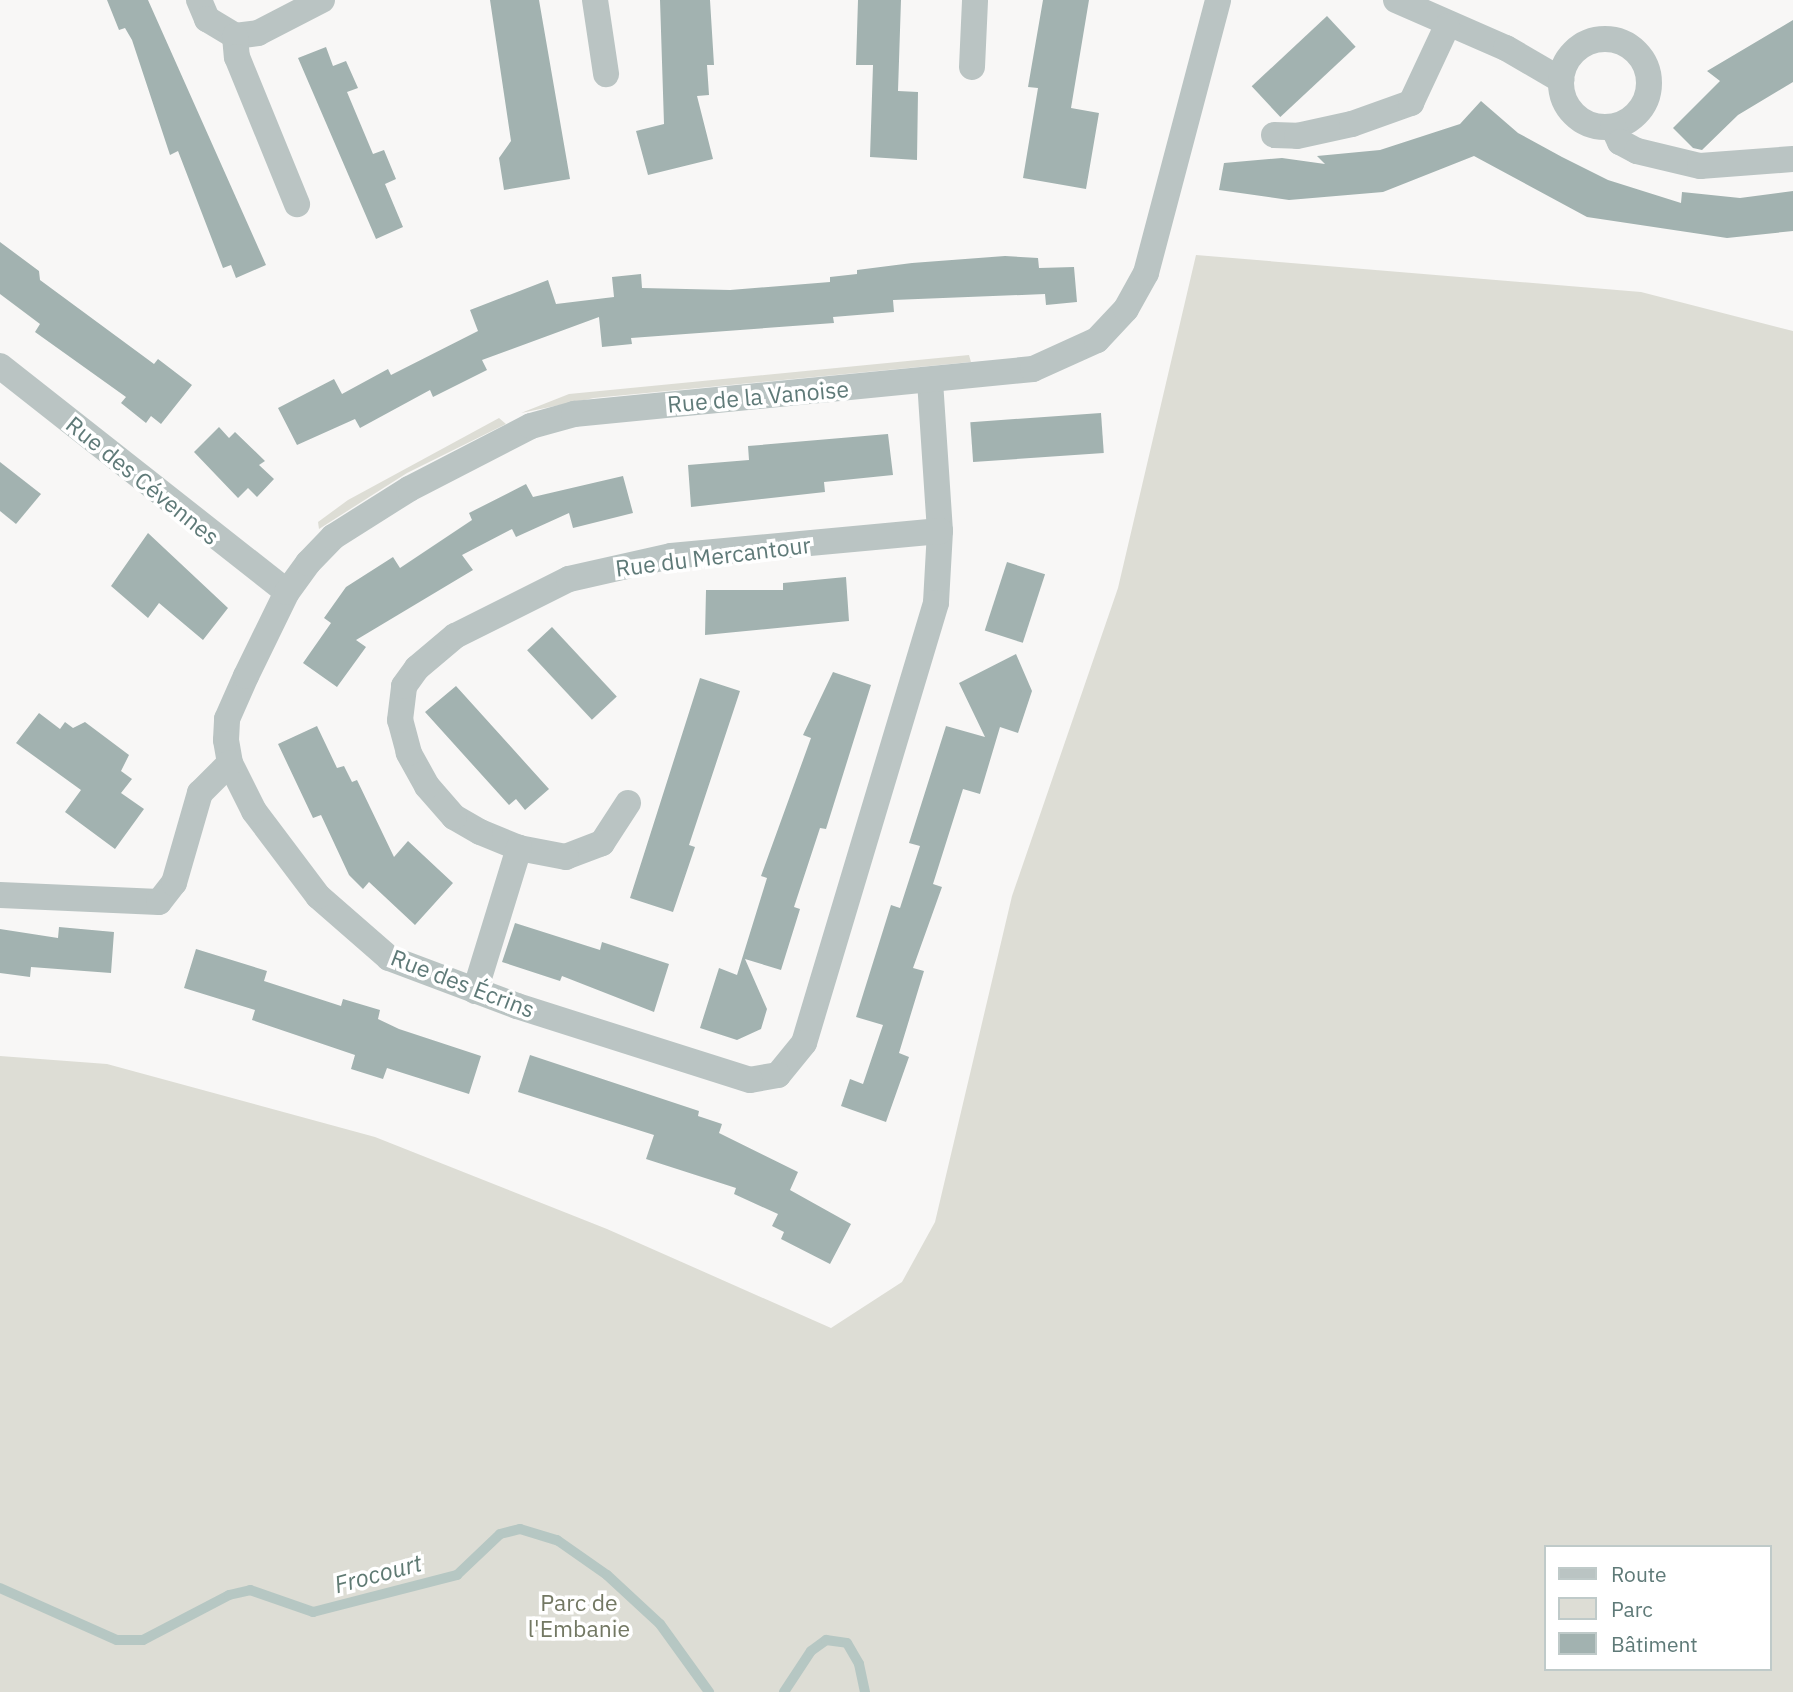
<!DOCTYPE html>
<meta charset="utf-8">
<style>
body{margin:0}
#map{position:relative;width:1793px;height:1692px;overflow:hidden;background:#f8f7f6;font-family:"IBM Plex Sans",sans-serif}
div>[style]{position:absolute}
.green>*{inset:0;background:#ddddd5}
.stream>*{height:10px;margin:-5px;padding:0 5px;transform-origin:5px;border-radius:5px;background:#b6c7c3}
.building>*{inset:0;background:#a2b2b0;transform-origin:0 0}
.street>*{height:26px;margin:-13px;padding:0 13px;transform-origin:13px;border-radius:13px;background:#bac4c3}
.street>.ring{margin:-13px;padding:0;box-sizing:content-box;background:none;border:26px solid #bac4c3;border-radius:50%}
span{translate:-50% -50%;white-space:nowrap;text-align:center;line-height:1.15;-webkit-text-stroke:7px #fff;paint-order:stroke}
.street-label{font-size:23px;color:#5f7a78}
.park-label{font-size:23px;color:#737863}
.water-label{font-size:24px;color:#5f7a73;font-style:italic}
.legend{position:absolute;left:1544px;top:1545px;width:228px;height:126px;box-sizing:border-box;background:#fff;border:2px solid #bfcac9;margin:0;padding:9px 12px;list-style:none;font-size:21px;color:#5f7a78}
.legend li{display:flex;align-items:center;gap:14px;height:35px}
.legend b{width:35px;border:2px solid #bfcac9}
</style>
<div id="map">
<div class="green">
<div style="clip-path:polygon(evenodd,1196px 255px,1641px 292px,1793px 331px,1793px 1692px,0 1692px,0 1056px,107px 1064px,375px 1137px,607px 1229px,831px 1328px,902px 1282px,935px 1222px,1012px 896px,1118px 588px,1196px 255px,1546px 1547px,1770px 1547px,1770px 1669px,1546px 1669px,1546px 1547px)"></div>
<div style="clip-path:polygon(969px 355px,971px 362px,594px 398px,521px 413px,569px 394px)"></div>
<div style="clip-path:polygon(499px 418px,506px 424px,407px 473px,319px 529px,318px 522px,348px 500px)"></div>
</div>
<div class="stream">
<div style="left:0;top:1588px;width:128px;rotate:24deg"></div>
<div style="left:117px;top:1640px;width:26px"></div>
<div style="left:143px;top:1640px;width:97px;rotate:-27.6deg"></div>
<div style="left:229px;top:1595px;width:22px;rotate:-13deg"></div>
<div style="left:250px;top:1590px;width:67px;rotate:19.2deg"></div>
<div style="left:313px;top:1612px;width:149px;rotate:-14.4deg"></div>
<div style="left:457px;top:1575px;width:59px;rotate:-43.6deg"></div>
<div style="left:500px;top:1534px;width:21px;rotate:-14deg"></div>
<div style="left:520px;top:1529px;width:39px;rotate:17deg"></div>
<div style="left:557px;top:1540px;width:61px;rotate:35deg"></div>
<div style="left:607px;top:1575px;width:72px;rotate:42.8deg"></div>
<div style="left:660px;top:1624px;width:84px;rotate:54.2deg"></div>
<div style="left:784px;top:1692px;width:49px;rotate:-56.6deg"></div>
<div style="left:811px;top:1651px;width:19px;rotate:-36deg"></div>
<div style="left:826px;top:1640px;width:21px;rotate:8deg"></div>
<div style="left:847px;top:1643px;width:24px;rotate:60deg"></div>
<div style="left:859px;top:1664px;width:29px;rotate:78deg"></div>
</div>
<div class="building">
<div style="clip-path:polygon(107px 0,148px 0,266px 265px,236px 278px,231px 265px,223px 268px,178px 151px,170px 155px,132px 40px,125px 28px,119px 30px)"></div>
<div style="clip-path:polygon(490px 0,539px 0,570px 179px,504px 190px,499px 158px,511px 141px)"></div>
<div style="clip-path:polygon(660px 0,710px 0,714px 65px,707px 65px,709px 95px,697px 96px,713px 159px,648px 175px,636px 131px,664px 124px)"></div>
<div style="clip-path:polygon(858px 0,901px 0,898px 91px,918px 92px,917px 160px,870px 157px,873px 65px,856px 65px)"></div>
<div style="clip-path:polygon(1043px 0,1089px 0,1071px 108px,1099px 113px,1086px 189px,1023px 178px,1038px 88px,1028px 87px)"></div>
<div style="left:1327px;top:16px;width:42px;height:103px;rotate:47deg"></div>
<div style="clip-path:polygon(1793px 20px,1793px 82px,1738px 115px,1702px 150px,1693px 148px,1673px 128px,1720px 81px,1707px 71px)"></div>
<div style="clip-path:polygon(326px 47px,333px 66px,346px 61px,358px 88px,347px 92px,373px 154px,384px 150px,396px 179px,385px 184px,403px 227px,376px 239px,298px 58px)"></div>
<div style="clip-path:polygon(1481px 101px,1518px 133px,1562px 157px,1608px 180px,1681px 203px,1682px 192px,1740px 198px,1793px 191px,1793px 231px,1727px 238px,1587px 217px,1474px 156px,1383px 192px,1289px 200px,1219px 190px,1224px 163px,1282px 158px,1325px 164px,1317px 156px,1380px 150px,1460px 124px)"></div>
<div style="clip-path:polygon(0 242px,39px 271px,40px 280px,154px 364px,158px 359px,192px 385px,161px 424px,151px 416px,146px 423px,121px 403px,126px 397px,35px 332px,40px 324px,0 294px)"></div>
<div style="clip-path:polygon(1005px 256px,1038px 258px,1039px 268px,1074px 267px,1077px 302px,1046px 305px,1045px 294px,893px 300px,894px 312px,833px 317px,834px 323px,631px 338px,632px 344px,602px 347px,599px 317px,482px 360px,487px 370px,433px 397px,430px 390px,360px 428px,355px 419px,297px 445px,278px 408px,334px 379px,342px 394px,388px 369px,391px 375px,478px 331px,470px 310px,548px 280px,556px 304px,614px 297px,612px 277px,641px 274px,642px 288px,730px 290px,830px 282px,830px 277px,857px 274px,857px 270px,912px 263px)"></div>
<div style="left:1101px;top:413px;width:40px;height:131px;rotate:86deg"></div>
<div style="clip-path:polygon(219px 427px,229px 438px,235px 432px,265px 461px,259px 465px,274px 479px,257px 497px,248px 488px,238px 498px,194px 452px)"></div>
<div style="clip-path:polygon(888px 434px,893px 475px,824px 482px,825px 492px,691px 507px,688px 465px,749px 460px,748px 446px)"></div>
<div style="clip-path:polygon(0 462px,41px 494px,16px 524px,0 511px)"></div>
<div style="clip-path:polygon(623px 476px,633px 513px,573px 528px,569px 513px,516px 537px,512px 529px,462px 555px,473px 570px,356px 640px,366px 647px,337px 687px,303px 663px,331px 623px,324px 618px,346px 587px,393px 557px,400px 568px,472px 520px,469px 513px,526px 484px,533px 497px)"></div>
<div style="clip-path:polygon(148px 533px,228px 608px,203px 640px,159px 603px,148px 618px,111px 586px)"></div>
<div style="left:1007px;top:562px;width:40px;height:72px;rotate:18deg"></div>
<div style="clip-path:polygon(846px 577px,849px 621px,705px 635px,706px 590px,783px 590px,783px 583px)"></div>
<div style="left:552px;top:627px;width:95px;height:34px;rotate:47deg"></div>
<div style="clip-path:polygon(1016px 654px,1032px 691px,1018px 733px,1000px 727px,980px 794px,963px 789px,933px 884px,942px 887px,913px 968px,924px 971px,899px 1053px,909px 1057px,886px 1122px,841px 1106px,850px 1079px,863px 1084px,883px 1025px,856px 1017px,891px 905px,900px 908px,920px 846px,909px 843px,946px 726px,985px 737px,959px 683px)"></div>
<div style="clip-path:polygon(833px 672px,871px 685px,826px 829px,820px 828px,794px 907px,800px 909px,781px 970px,745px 959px,767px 1009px,761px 1029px,737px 1040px,700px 1028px,719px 968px,737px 975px,767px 878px,761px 876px,811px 738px,803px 735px)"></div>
<div style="clip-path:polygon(700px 678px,740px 691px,689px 845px,695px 847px,673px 912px,630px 898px)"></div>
<div style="clip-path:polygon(456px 686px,549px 789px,525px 810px,516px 799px,509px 805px,425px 712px)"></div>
<div style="clip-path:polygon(39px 713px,60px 729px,65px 722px,73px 728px,85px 722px,129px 755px,121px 771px,132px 779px,121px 793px,144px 809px,115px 849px,65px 812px,81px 790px,16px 743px)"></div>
<div style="clip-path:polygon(317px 726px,337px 768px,344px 766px,352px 782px,357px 780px,394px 857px,408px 841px,453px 883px,415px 925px,369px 882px,363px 889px,349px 875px,321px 815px,313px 818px,278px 744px)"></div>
<div style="clip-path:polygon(515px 923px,600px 950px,602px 942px,669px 964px,654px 1012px,562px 976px,560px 981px,502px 962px)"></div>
<div style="clip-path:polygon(59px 927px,114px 932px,111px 973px,31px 967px,30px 977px,0 973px,0 929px,58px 938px)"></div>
<div style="clip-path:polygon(196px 949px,267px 971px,264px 981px,341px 1006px,343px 999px,380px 1010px,378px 1019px,399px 1029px,481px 1056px,469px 1094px,387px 1068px,383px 1079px,351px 1069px,355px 1055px,252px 1020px,255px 1010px,184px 988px)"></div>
<div style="clip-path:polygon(530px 1055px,699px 1111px,698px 1116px,722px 1124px,719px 1133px,798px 1172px,790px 1190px,851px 1224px,830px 1264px,781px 1239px,784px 1232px,772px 1226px,778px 1214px,734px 1194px,736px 1188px,646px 1159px,654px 1135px,518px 1092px)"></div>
</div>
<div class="street">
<div style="left:199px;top:0;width:21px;rotate:67deg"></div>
<div style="left:207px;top:19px;width:33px;rotate:31deg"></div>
<div style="left:235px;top:36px;width:23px;rotate:-7deg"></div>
<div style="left:258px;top:33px;width:72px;rotate:-27.3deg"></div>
<div style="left:595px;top:0;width:75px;rotate:81.5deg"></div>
<div style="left:1396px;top:0;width:120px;rotate:23.6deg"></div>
<div style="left:1506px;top:48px;width:64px;rotate:30.2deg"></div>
<div style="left:235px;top:36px;width:21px;rotate:85deg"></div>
<div style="left:237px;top:57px;width:159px;rotate:67.8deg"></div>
<div class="ring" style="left:1561px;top:39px;width:62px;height:62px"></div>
<div style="left:972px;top:67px;width:67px;rotate:-87.4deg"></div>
<div style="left:1613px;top:127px;width:17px;rotate:65deg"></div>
<div style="left:1620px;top:142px;width:19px;rotate:28deg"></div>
<div style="left:1637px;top:151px;width:65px;rotate:13.4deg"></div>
<div style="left:1700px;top:166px;width:93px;rotate:-4.3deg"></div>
<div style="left:1274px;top:135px;width:23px;rotate:2deg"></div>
<div style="left:1297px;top:136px;width:56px;rotate:-12.3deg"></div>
<div style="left:1352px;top:124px;width:63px;rotate:-19.6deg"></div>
<div style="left:1411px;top:103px;width:85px;rotate:-64.9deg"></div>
<div style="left:0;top:366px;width:365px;rotate:38.2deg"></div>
<div style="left:930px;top:381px;width:150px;rotate:86.2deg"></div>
<div style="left:940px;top:531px;width:72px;rotate:93.2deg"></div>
<div style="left:936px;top:603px;width:459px;rotate:106.7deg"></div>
<div style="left:804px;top:1043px;width:41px;rotate:129.1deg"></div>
<div style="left:778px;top:1075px;width:28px;rotate:170deg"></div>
<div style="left:750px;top:1080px;width:244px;rotate:-162.4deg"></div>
<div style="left:517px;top:1006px;width:137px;rotate:-159.4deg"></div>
<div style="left:389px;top:958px;width:94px;rotate:-138.9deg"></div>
<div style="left:318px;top:896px;width:106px;rotate:-127deg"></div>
<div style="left:254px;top:811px;width:54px;rotate:-116.6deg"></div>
<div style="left:230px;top:763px;width:23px;rotate:-100deg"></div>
<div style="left:226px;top:740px;width:21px;rotate:-87deg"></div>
<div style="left:227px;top:719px;width:47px;rotate:-66.2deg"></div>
<div style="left:246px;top:676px;width:93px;rotate:-64deg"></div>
<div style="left:287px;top:592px;width:36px;rotate:-54deg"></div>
<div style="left:308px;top:563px;width:36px;rotate:-46deg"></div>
<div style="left:333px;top:537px;width:90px;rotate:-32.3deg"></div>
<div style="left:409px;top:489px;width:137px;rotate:-27.3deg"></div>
<div style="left:531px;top:426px;width:45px;rotate:-15.6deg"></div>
<div style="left:574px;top:414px;width:461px;rotate:-5.6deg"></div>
<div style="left:1033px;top:369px;width:70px;rotate:-24.4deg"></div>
<div style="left:1097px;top:340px;width:42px;rotate:-46.9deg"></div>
<div style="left:1126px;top:309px;width:41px;rotate:-60.9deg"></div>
<div style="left:1146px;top:273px;width:282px;rotate:-75.2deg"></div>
<div style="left:628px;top:803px;width:48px;rotate:123deg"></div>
<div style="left:602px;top:843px;width:39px;rotate:159deg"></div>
<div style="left:566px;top:857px;width:48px;rotate:-169.2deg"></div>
<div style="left:519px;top:848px;width:42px;rotate:-157.7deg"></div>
<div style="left:480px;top:832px;width:30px;rotate:-150deg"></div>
<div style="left:454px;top:817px;width:41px;rotate:-131.1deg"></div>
<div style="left:427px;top:786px;width:38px;rotate:-119deg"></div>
<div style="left:409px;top:753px;width:34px;rotate:-105deg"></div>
<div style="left:400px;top:720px;width:34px;rotate:-83deg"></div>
<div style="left:404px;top:686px;width:22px;rotate:-54deg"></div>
<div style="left:417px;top:668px;width:50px;rotate:-40.1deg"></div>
<div style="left:455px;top:636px;width:127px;rotate:-26.6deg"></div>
<div style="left:569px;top:579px;width:105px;rotate:-12.7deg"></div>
<div style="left:671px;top:556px;width:270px;rotate:-5.3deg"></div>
<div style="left:0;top:895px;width:159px;rotate:2.5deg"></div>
<div style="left:159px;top:902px;width:24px;rotate:-52deg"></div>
<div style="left:174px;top:883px;width:94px;rotate:-73.9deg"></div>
<div style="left:200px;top:793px;width:42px;rotate:-45deg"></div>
<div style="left:475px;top:991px;width:150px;rotate:-72.9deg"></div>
</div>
<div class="street-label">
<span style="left:758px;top:396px;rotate:-5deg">Rue de la Vanoise</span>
<span style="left:143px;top:480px;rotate:39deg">Rue des Cévennes</span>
<span style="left:713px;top:556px;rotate:-7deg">Rue du Mercantour</span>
<span style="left:463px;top:983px;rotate:21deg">Rue des Écrins</span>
</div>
<div class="park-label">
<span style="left:579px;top:1615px">Parc de<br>l'Embanie</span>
</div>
<div class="water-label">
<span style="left:378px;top:1574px;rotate:-15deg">Frocourt</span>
</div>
<ul class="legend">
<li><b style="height:9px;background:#bac4c3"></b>Route</li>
<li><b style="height:19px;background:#ddddd5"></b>Parc</li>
<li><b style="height:19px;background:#a2b2b0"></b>Bâtiment</li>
</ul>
</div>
